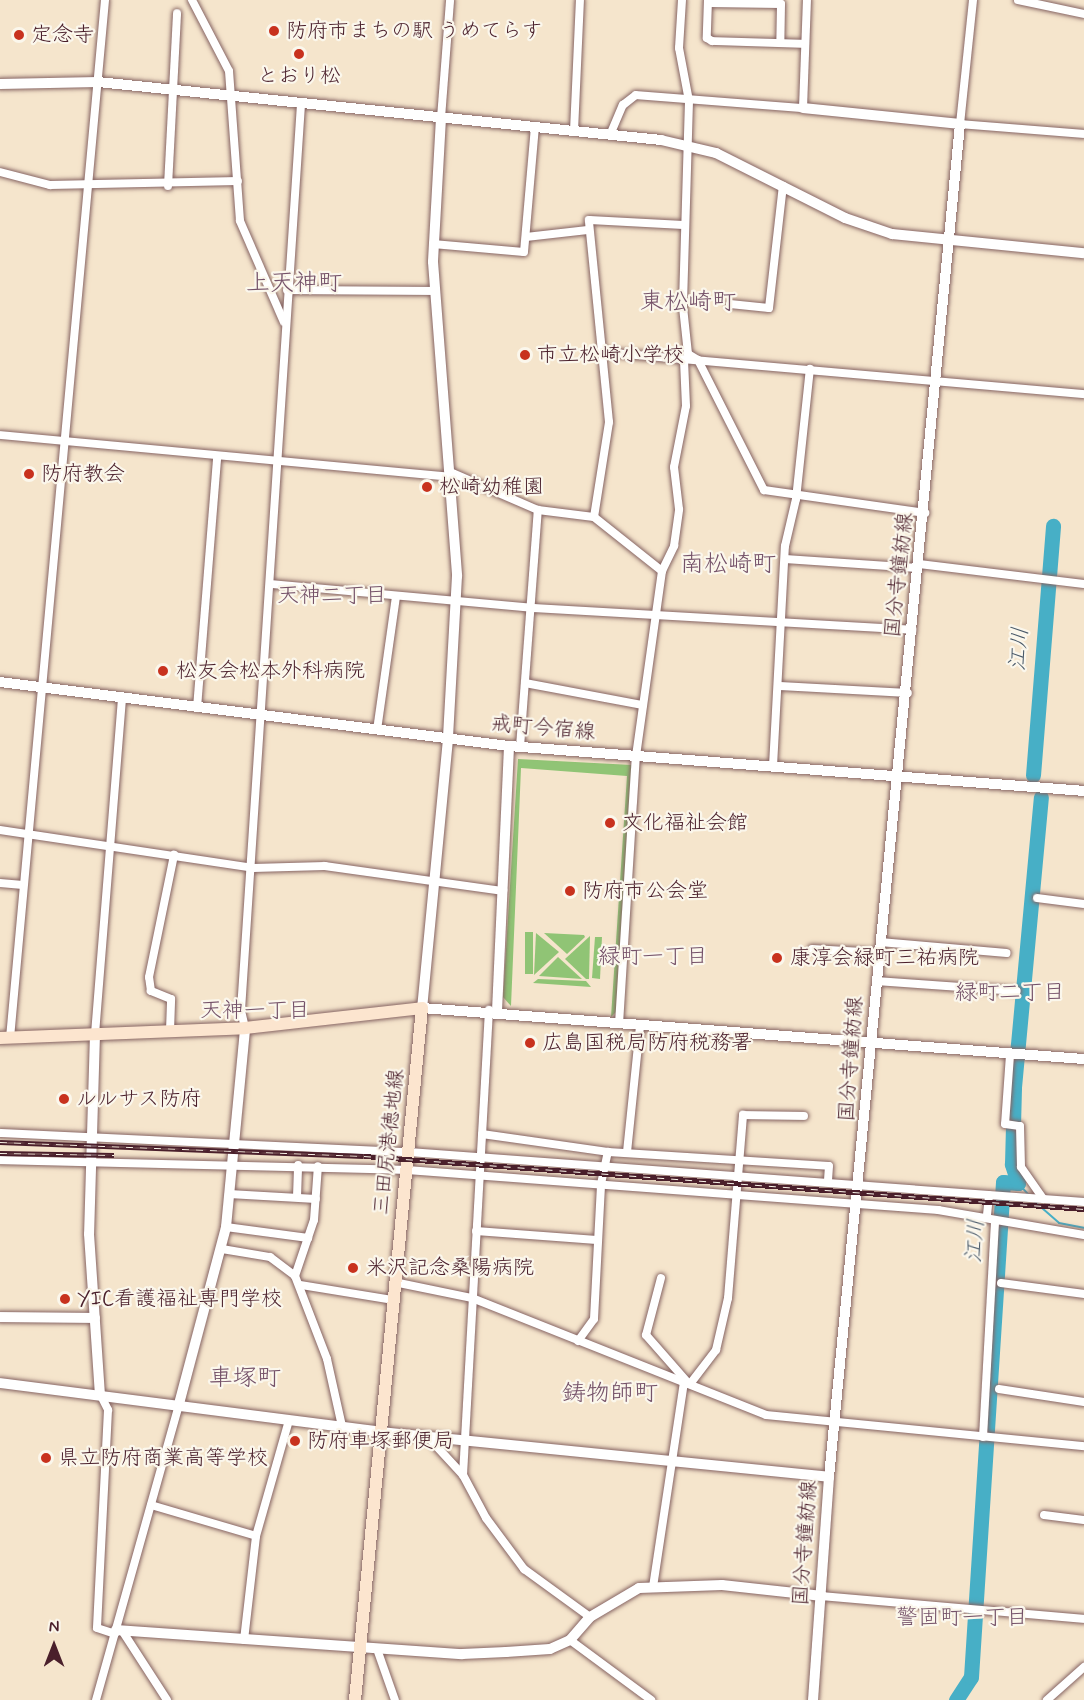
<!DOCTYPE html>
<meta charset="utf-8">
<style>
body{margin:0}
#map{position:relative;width:1084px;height:1700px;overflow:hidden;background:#f5e5cc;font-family:Mynerve,"Klee One",sans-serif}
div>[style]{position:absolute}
.green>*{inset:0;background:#90c475;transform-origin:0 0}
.stream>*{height:2px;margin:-1px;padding:0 1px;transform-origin:1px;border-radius:1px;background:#47afc6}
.river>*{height:15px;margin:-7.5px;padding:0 7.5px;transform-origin:7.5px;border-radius:7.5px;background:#47afc6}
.roads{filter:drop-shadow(0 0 2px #866463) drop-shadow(0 0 2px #866463)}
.minor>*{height:8px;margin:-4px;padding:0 4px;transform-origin:4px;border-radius:4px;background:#fff}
.tertiary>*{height:10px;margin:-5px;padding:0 5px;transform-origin:5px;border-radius:5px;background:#fff}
.secondary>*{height:12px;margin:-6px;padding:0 6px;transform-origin:6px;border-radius:6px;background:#fce5cf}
.rail>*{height:4.5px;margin-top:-2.25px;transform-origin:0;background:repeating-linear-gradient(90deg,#fbf7ec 0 7px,#4a1f2b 0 14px);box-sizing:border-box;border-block:2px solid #4a1f2b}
.dots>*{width:16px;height:16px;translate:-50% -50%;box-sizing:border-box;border:3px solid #fbf7ec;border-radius:50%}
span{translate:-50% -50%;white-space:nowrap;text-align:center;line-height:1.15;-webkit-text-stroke:4.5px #fbf7ec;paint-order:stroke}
.poi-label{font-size:21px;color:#4a1f2b}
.left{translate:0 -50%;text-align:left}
.street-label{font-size:21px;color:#4a1f2b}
.neighbourhood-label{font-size:22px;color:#755269}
.water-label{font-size:22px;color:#495969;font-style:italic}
.quarter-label{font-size:24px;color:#755269}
.north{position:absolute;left:24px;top:1616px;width:60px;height:60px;-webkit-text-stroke:4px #fbf7ec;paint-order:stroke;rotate:0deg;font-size:16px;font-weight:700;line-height:24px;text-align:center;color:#4a1f2b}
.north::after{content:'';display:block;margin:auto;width:21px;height:27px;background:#4a1f2b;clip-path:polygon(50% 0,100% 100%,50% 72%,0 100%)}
</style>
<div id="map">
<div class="green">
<div style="clip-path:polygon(518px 759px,632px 765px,616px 1012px,611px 1017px,627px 776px,521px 768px,511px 1006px,503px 997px)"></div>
<div style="left:525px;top:932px;width:8px;height:42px"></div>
<div style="clip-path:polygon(536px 933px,559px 952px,534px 975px)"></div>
<div style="clip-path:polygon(544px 933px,584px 935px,585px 937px,567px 954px)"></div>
<div style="clip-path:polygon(590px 936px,589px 979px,586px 979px,565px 959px)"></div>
<div style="clip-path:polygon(595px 937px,602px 937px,600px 979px,592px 978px)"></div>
<div style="clip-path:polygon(558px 957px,582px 979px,539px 976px)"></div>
<div style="clip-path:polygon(538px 979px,586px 981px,591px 987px,533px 983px)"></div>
</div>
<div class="stream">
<div style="left:1018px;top:1183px;width:15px;rotate:48deg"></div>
<div style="left:1034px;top:1201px;width:33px;rotate:41deg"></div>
<div style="left:1059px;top:1223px;width:25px;rotate:11deg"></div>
</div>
<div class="river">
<div style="left:1033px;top:775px;width:250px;rotate:-85.4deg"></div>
<div style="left:956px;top:1700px;width:27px;rotate:-57deg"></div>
<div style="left:971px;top:1677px;width:496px;rotate:-86.3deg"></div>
<div style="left:1003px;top:1182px;width:15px;rotate:4deg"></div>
<div style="left:1018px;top:1183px;width:20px;rotate:-108deg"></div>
<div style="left:1012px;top:1164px;width:77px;rotate:-88.5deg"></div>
<div style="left:1014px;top:1087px;width:291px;rotate:-84.7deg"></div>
</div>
<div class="roads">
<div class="minor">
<div style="left:192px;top:0;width:80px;rotate:62.5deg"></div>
<div style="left:229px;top:71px;width:150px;rotate:85.8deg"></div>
<div style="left:240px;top:221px;width:110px;rotate:66.5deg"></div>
<div style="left:682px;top:0;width:48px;rotate:93.6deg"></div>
<div style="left:679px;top:48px;width:54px;rotate:79.3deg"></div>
<div style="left:689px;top:101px;width:206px;rotate:91.7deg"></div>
<div style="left:683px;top:307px;width:47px;rotate:83.9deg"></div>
<div style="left:688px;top:354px;width:12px;rotate:31deg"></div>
<div style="left:698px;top:360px;width:146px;rotate:63.1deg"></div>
<div style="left:764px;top:490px;width:163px;rotate:8.1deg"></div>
<div style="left:708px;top:0;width:38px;rotate:92deg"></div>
<div style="left:707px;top:38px;width:6px;rotate:31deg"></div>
<div style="left:712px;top:41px;width:93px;rotate:1.8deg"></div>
<div style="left:1018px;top:0;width:67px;rotate:12deg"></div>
<div style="left:709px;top:3px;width:72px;rotate:0.8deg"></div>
<div style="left:781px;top:4px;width:39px;rotate:91deg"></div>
<div style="left:441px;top:118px;width:118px;rotate:-85.6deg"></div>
<div style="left:960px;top:124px;width:125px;rotate:-84deg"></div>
<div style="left:960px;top:124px;width:124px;rotate:4.6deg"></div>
<div style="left:574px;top:131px;width:131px;rotate:-87.4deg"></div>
<div style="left:610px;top:135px;width:33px;rotate:-67deg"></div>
<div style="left:623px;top:105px;width:16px;rotate:-38deg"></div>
<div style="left:636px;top:95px;width:168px;rotate:4.5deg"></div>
<div style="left:803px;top:108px;width:108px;rotate:-87.9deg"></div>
<div style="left:0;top:172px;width:52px;rotate:14.6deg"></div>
<div style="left:50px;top:185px;width:188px;rotate:-1.2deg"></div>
<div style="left:168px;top:186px;width:173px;rotate:-87deg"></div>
<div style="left:526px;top:237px;width:62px;rotate:-6.4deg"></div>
<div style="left:433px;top:244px;width:91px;rotate:5deg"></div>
<div style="left:524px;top:252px;width:125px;rotate:-85deg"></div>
<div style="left:287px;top:290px;width:148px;rotate:0.4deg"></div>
<div style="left:730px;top:304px;width:39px;rotate:6deg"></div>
<div style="left:769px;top:308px;width:123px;rotate:-83.5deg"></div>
<div style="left:603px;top:352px;width:483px;rotate:5deg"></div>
<div style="left:0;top:435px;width:453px;rotate:5.3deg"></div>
<div style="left:450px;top:472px;width:96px;rotate:23.4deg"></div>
<div style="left:538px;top:510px;width:56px;rotate:7.1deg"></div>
<div style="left:594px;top:517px;width:87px;rotate:38.5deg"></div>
<div style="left:594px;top:517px;width:96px;rotate:-81deg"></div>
<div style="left:609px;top:422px;width:203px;rotate:-95.7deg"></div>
<div style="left:589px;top:220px;width:95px;rotate:3deg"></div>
<div style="left:785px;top:559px;width:133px;rotate:3.9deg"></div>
<div style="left:919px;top:564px;width:166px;rotate:6.9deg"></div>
<div style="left:271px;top:584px;width:263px;rotate:5.2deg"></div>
<div style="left:533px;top:608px;width:380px;rotate:3.3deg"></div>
<div style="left:525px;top:683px;width:120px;rotate:10.6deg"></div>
<div style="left:780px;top:686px;width:128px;rotate:3.1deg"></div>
<div style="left:197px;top:708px;width:251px;rotate:-85.4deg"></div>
<div style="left:377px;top:730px;width:135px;rotate:-81.9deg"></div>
<div style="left:520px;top:747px;width:238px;rotate:-85.7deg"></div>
<div style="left:773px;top:766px;width:220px;rotate:-86.9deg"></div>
<div style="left:785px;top:546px;width:48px;rotate:-76.8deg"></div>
<div style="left:796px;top:499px;width:131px;rotate:-83.9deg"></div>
<div style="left:0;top:830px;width:256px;rotate:8.5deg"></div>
<div style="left:253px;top:868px;width:72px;rotate:-1.6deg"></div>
<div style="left:325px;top:866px;width:180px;rotate:8deg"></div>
<div style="left:0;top:883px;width:23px;rotate:5deg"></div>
<div style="left:1037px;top:898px;width:47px;rotate:7.3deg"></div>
<div style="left:880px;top:942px;width:127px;rotate:5deg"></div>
<div style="left:812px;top:949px;width:67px;rotate:3.4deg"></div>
<div style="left:876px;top:981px;width:141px;rotate:4.1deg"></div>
<div style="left:619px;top:1024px;width:269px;rotate:-86.4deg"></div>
<div style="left:636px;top:756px;width:187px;rotate:-82deg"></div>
<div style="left:662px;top:571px;width:28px;rotate:-64deg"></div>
<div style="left:674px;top:546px;width:37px;rotate:-82deg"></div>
<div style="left:679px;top:509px;width:42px;rotate:-96.8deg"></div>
<div style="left:674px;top:467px;width:62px;rotate:-78.9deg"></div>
<div style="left:686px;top:406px;width:45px;rotate:-92.5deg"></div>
<div style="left:245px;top:1028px;width:18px;rotate:-103deg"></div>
<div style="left:241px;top:1010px;width:908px;rotate:-86.21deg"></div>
<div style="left:170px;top:1031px;width:32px;rotate:-88deg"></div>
<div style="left:171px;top:999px;width:22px;rotate:-158deg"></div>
<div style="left:151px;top:991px;width:14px;rotate:-98deg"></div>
<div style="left:149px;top:977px;width:125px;rotate:-78.4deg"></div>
<div style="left:95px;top:1034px;width:336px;rotate:-85.4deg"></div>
<div style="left:10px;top:1038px;width:1042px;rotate:-84.77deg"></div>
<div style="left:1010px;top:1055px;width:69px;rotate:94.1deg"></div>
<div style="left:1005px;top:1124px;width:15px;rotate:8deg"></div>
<div style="left:1020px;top:1126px;width:41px;rotate:88.6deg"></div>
<div style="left:1021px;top:1167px;width:39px;rotate:55deg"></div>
<div style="left:0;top:1133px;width:409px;rotate:2.7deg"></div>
<div style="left:409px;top:1152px;width:677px;rotate:4.24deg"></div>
<div style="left:482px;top:1134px;width:127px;rotate:8.1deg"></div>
<div style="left:608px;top:1152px;width:221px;rotate:3.6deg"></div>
<div style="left:829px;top:1166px;width:16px;rotate:94deg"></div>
<div style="left:627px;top:1152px;width:127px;rotate:-84.1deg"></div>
<div style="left:0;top:1160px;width:407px;rotate:1.4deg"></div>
<div style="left:407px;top:1170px;width:533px;rotate:4.31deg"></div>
<div style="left:938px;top:1210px;width:148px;rotate:9.7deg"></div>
<div style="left:229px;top:1194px;width:87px;rotate:3.3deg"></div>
<div style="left:297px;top:1197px;width:32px;rotate:-88deg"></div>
<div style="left:987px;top:1215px;width:20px;rotate:-84deg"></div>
<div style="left:226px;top:1227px;width:83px;rotate:7.6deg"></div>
<div style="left:476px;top:1231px;width:121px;rotate:4.3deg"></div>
<div style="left:222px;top:1249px;width:49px;rotate:9.5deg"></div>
<div style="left:270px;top:1257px;width:31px;rotate:37deg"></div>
<div style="left:295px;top:1276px;width:89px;rotate:68.9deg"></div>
<div style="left:327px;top:1359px;width:69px;rotate:77.4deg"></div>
<div style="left:295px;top:1276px;width:59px;rotate:-71.3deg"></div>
<div style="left:314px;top:1220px;width:54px;rotate:-85.8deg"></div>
<div style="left:661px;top:1278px;width:59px;rotate:104.7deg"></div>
<div style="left:646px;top:1335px;width:65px;rotate:48.7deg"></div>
<div style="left:394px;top:1282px;width:80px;rotate:11.6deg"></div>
<div style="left:472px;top:1298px;width:316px;rotate:21.7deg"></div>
<div style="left:766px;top:1415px;width:320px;rotate:5.6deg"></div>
<div style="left:1001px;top:1283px;width:84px;rotate:7.5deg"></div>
<div style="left:301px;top:1285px;width:93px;rotate:9.3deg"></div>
<div style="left:578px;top:1341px;width:27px;rotate:-54deg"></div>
<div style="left:594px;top:1319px;width:135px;rotate:-87deg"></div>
<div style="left:601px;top:1184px;width:33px;rotate:-78deg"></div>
<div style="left:690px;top:1384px;width:43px;rotate:-52.6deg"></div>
<div style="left:716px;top:1350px;width:53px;rotate:-77deg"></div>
<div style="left:728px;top:1298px;width:184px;rotate:-85.3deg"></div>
<div style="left:743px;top:1115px;width:61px;rotate:0.9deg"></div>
<div style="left:999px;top:1389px;width:86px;rotate:8.7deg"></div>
<div style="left:100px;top:1394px;width:18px;rotate:63deg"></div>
<div style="left:108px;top:1410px;width:218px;rotate:92.9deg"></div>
<div style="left:97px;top:1628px;width:19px;rotate:18deg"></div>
<div style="left:427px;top:1436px;width:53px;rotate:47.3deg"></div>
<div style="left:463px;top:1475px;width:49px;rotate:61.9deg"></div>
<div style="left:486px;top:1518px;width:64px;rotate:53.3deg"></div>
<div style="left:524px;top:1569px;width:82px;rotate:36deg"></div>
<div style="left:983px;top:1437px;width:215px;rotate:-86.8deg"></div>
<div style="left:463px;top:1475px;width:466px;rotate:-86.8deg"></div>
<div style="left:151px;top:1505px;width:109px;rotate:16.4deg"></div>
<div style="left:1044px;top:1515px;width:40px;rotate:7.1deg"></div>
<div style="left:653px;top:1587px;width:206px;rotate:-81.4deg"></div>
<div style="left:822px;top:1596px;width:263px;rotate:5deg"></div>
<div style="left:123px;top:1632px;width:81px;rotate:57.1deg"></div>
<div style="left:244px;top:1640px;width:105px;rotate:-83.4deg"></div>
<div style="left:256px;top:1536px;width:121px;rotate:-74.1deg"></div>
<div style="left:570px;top:1640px;width:101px;rotate:36.5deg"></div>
<div style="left:377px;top:1649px;width:54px;rotate:70.6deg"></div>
<div style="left:96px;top:1700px;width:307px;rotate:-74.3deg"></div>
<div style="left:1047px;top:1700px;width:50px;rotate:-41.7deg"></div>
</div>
<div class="tertiary">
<div style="left:0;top:84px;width:98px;rotate:-1.2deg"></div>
<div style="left:98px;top:82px;width:566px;rotate:5.88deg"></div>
<div style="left:661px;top:140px;width:57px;rotate:13.3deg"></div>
<div style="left:716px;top:153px;width:144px;rotate:26.7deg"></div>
<div style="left:845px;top:218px;width:50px;rotate:18.8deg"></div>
<div style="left:892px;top:234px;width:193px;rotate:5.7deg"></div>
<div style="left:803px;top:108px;width:158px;rotate:5.8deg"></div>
<div style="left:960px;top:124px;width:1359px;rotate:95.53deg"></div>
<div style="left:829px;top:1477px;width:224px;rotate:94.1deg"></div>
<div style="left:441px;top:118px;width:144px;rotate:93.2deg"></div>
<div style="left:433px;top:262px;width:315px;rotate:85.6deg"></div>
<div style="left:457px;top:576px;width:163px;rotate:93.2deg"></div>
<div style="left:448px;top:739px;width:270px;rotate:95.5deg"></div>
<div style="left:422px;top:1008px;width:664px;rotate:4.41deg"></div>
<div style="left:0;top:682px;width:513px;rotate:7.17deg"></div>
<div style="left:509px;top:746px;width:577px;rotate:4.47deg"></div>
<div style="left:497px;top:1011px;width:265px;rotate:-87.4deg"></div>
<div style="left:95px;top:1034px;width:200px;rotate:91.7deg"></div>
<div style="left:89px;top:1234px;width:160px;rotate:86.1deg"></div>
<div style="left:0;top:1317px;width:95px;rotate:0.6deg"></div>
<div style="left:0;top:1383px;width:383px;rotate:7.3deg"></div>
<div style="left:380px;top:1432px;width:451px;rotate:5.7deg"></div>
<div style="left:179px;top:1404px;width:183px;rotate:-75.1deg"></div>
<div style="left:226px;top:1227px;width:200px;rotate:-84.5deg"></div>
<div style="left:116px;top:1630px;width:347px;rotate:4deg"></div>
<div style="left:462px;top:1654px;width:44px;rotate:-2.6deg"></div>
<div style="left:506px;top:1652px;width:44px;rotate:-3.9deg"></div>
<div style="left:550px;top:1649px;width:22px;rotate:-24deg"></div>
<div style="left:570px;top:1640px;width:30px;rotate:-49deg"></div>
<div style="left:590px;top:1617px;width:57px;rotate:-30.6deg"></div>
<div style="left:639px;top:1588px;width:83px;rotate:-2.1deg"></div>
<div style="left:722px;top:1585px;width:101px;rotate:6.3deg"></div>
</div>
<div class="secondary">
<div style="left:0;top:1038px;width:245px;rotate:-2.3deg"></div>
<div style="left:245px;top:1028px;width:178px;rotate:-6.4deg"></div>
<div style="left:422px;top:1008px;width:695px;rotate:95.53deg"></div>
</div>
</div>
<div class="rail">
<div style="left:0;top:1142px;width:364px;rotate:2.2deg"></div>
<div style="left:364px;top:1156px;width:722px;rotate:4.21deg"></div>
<div style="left:0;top:1153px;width:114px;rotate:1deg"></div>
</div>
<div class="dots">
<div style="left:274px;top:31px;background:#c8321e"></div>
<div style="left:19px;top:35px;background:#c8321e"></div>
<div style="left:299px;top:54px;background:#c8321e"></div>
<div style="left:525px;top:355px;background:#c8321e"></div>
<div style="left:29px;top:474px;background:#c8321e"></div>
<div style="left:427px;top:487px;background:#c8321e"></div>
<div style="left:163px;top:671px;background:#c8321e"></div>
<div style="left:610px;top:823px;background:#c8321e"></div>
<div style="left:570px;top:891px;background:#c8321e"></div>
<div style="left:777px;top:958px;background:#c8321e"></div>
<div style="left:530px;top:1043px;background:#c8321e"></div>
<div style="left:64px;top:1099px;background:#c8321e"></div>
<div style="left:353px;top:1268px;background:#c8321e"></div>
<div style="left:65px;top:1299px;background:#c8321e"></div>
<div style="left:295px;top:1441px;background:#c8321e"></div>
<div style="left:46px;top:1458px;background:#c8321e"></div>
</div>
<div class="poi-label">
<span class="left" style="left:286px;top:31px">防府市まちの駅 うめてらす</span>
<span class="left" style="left:31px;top:35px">定念寺</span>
<span style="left:299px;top:76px">とおり松</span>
<span class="left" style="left:537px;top:355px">市立松崎小学校</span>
<span class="left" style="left:41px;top:474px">防府教会</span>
<span class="left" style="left:439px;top:487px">松崎幼稚園</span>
<span class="left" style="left:176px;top:671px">松友会松本外科病院</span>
<span class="left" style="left:622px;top:823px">文化福祉会館</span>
<span class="left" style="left:582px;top:891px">防府市公会堂</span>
<span class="left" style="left:790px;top:958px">康淳会緑町三祐病院</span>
<span class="left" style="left:542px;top:1043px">広島国税局防府税務署</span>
<span class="left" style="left:76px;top:1099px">ルルサス防府</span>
<span class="left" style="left:366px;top:1268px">米沢記念桑陽病院</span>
<span class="left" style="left:77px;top:1299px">YIC看護福祉専門学校</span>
<span class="left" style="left:307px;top:1441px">防府車塚郵便局</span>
<span class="left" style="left:58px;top:1458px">県立防府商業高等学校</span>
</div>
<div class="street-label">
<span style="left:899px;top:575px;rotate:-84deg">国分寺鐘紡線</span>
<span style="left:543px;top:728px;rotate:5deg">戒町今宿線</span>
<span style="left:851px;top:1059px;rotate:-86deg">国分寺鐘紡線</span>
<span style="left:389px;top:1142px;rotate:-84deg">三田尻港徳地線</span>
<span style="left:805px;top:1543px;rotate:-86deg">国分寺鐘紡線</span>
</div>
<div class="neighbourhood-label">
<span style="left:332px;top:597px">天神二丁目</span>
<span style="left:653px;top:958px">緑町一丁目</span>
<span style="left:1010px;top:994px">緑町二丁目</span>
<span style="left:255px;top:1012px">天神一丁目</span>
<span style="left:962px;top:1619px">警固町一丁目</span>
</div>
<div class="water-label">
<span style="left:1020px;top:649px;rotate:-85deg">江川</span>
<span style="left:976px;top:1241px;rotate:-86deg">江川</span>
</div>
<div class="quarter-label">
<span style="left:294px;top:284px">上天神町</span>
<span style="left:688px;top:303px">東松崎町</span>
<span style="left:728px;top:565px">南松崎町</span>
<span style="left:245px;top:1379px">車塚町</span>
<span style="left:610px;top:1394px">鋳物師町</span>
</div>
<div class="north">N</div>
</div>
